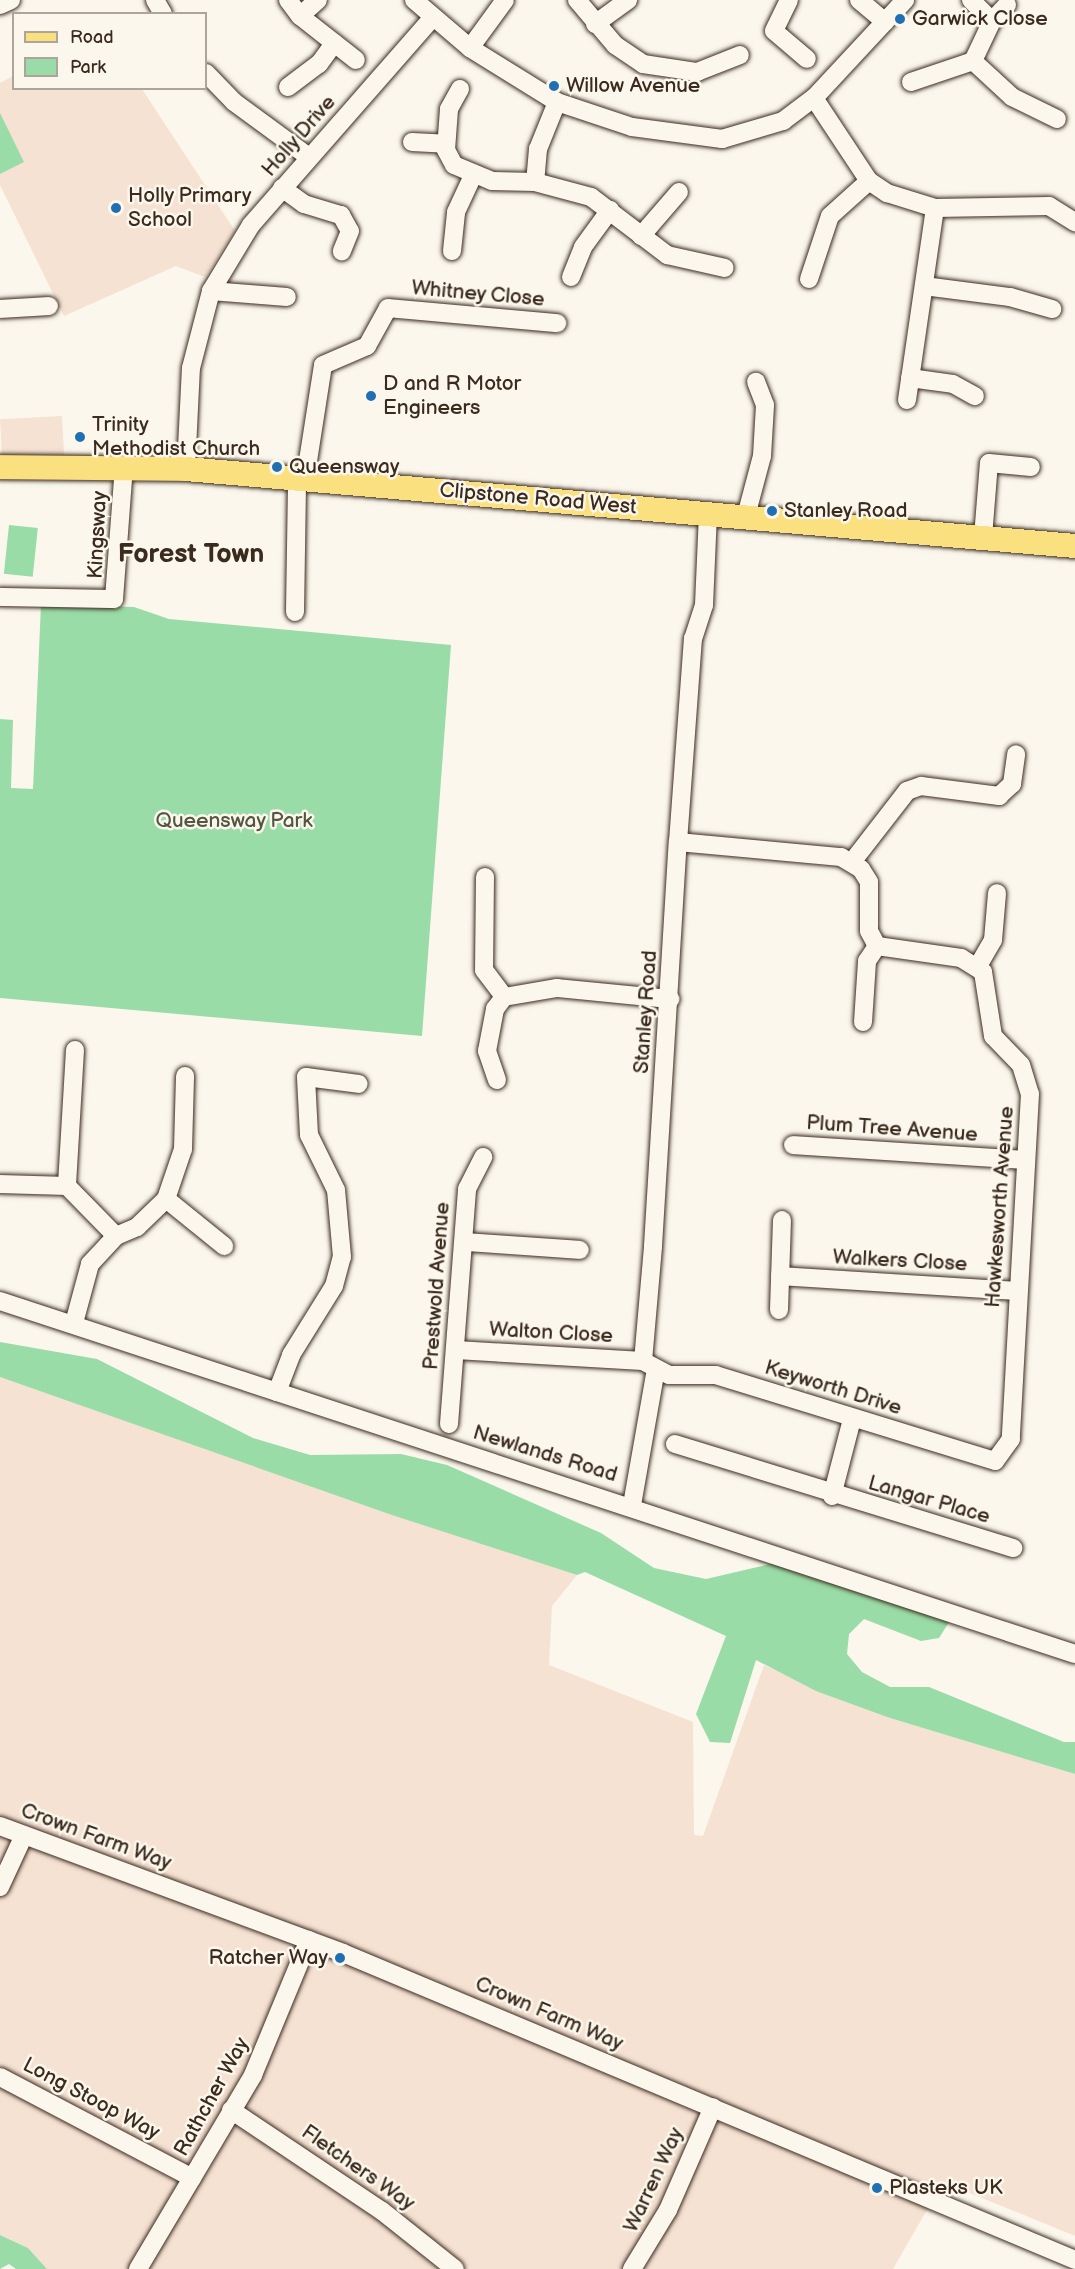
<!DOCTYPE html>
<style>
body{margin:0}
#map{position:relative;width:1075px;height:2269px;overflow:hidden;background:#fbf7ec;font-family:"Balsamiq Sans",sans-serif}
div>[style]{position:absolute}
.built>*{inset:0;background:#f5e2d3;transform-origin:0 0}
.green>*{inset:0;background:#9adca7;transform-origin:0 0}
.roads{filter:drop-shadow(0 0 2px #3b2a1e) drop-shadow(0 0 2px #3b2a1e)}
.minor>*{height:18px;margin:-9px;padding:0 9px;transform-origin:9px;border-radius:9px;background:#fbf7ec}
.major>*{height:24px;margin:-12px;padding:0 12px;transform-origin:12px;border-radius:12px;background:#fbe080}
.dots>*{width:16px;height:16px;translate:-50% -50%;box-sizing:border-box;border:3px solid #fbf7ec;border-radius:50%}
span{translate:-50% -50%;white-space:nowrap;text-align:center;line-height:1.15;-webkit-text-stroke:5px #fbf7ec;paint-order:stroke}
.poi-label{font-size:21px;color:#3b2a1e}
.left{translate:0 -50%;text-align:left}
.right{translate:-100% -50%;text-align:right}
.street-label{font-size:21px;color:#3b2a1e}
.park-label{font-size:21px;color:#535640}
.district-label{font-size:27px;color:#3b2a1e;font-weight:700}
.legend{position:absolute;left:12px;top:12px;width:195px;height:78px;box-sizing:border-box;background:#fbf7ec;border:2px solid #aea59a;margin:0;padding:8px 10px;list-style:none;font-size:18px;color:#3b2a1e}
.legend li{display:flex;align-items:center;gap:12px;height:30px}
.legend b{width:30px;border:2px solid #aea59a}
</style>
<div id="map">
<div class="built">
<div style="clip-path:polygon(13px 76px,14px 88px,142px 89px,235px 231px,205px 277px,176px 266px,64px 316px,0 185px,0 83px)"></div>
<div style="left:62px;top:416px;width:44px;height:62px;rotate:87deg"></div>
<div style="clip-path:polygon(0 1377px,577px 1575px,552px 1606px,549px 1665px,693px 1722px,694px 1835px,703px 1836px,764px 1665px,890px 1718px,1075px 1774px,1075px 2236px,943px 2182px,893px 2269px,47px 2269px,28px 2248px,0 2235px)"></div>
</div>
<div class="green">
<div style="clip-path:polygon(0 113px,24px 162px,0 174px)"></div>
<div style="left:9px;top:525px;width:29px;height:49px;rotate:6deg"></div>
<div style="clip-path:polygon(41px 604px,134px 607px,169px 619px,451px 645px,422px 1036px,0 998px,0 719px,13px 720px,11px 788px,33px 789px)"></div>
<div style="clip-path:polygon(0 1342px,97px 1359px,253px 1438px,310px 1455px,401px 1454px,447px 1465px,601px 1533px,654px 1568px,706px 1579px,775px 1563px,951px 1619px,939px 1638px,921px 1641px,864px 1619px,849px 1634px,847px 1654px,862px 1672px,890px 1687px,929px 1687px,1064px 1742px,1075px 1742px,1075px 1774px,890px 1718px,816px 1691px,756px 1660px,730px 1743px,710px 1742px,696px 1714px,726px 1636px,585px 1572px,577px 1575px,392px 1515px,0 1377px)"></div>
<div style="clip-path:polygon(0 2235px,28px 2248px,47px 2269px,16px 2269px,9px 2264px,0 2269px)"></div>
</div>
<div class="roads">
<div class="minor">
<div style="left:155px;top:0;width:16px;rotate:60deg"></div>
<div style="left:288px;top:0;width:20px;rotate:53deg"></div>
<div style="left:300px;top:16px;width:24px;rotate:-42deg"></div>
<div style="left:414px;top:0;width:74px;rotate:40.6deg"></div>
<div style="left:470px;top:48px;width:102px;rotate:31.8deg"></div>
<div style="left:557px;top:102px;width:79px;rotate:18.4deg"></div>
<div style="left:632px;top:127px;width:91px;rotate:7.6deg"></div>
<div style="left:722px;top:139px;width:64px;rotate:-16.4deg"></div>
<div style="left:783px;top:121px;width:39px;rotate:-37deg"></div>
<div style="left:814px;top:98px;width:134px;rotate:-47.1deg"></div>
<div style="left:577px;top:0;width:59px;rotate:49.8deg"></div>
<div style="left:615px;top:45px;width:34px;rotate:34deg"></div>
<div style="left:643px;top:64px;width:55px;rotate:8.4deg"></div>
<div style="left:697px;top:72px;width:46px;rotate:-21.6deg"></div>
<div style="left:789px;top:0;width:34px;rotate:116deg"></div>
<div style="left:774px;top:31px;width:43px;rotate:40.3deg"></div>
<div style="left:859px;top:0;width:34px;rotate:40deg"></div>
<div style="left:971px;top:0;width:30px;rotate:45deg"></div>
<div style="left:992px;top:21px;width:44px;rotate:115.4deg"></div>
<div style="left:973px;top:61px;width:53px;rotate:42.7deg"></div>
<div style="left:1012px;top:97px;width:50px;rotate:26.1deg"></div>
<div style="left:0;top:5px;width:12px;rotate:-24deg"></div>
<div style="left:300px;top:16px;width:71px;rotate:38.2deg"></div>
<div style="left:992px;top:21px;width:22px;rotate:-47deg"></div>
<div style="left:595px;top:24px;width:41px;rotate:-36deg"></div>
<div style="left:470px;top:48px;width:59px;rotate:-53.9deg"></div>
<div style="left:206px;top:73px;width:40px;rotate:46deg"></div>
<div style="left:234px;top:102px;width:93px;rotate:36.3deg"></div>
<div style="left:911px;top:82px;width:65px;rotate:-18.7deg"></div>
<div style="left:288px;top:87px;width:39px;rotate:-37deg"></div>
<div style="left:319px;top:64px;width:26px;rotate:-54deg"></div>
<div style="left:460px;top:89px;width:23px;rotate:119deg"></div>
<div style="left:449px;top:109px;width:41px;rotate:94.2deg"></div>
<div style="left:446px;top:150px;width:17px;rotate:62deg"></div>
<div style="left:454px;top:165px;width:41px;rotate:22.8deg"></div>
<div style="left:492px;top:181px;width:43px;rotate:1.3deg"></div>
<div style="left:814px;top:98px;width:100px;rotate:56.5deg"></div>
<div style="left:869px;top:181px;width:22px;rotate:34deg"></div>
<div style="left:887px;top:193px;width:50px;rotate:17.4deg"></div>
<div style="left:935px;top:208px;width:114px;rotate:-1deg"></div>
<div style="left:1049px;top:206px;width:31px;rotate:32deg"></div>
<div style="left:557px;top:102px;width:51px;rotate:112deg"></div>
<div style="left:538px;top:149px;width:33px;rotate:95deg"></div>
<div style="left:535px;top:182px;width:58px;rotate:15deg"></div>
<div style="left:591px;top:197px;width:96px;rotate:37.3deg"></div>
<div style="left:667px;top:255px;width:59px;rotate:12.6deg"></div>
<div style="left:412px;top:142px;width:34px;rotate:3deg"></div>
<div style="left:282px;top:188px;width:27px;rotate:36deg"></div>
<div style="left:304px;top:204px;width:39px;rotate:17deg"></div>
<div style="left:341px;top:215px;width:18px;rotate:61deg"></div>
<div style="left:350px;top:231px;width:22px;rotate:112deg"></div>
<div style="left:641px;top:236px;width:58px;rotate:-49.2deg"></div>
<div style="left:452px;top:251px;width:39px;rotate:-84deg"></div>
<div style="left:456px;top:212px;width:38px;rotate:-65deg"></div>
<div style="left:571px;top:277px;width:32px;rotate:-68deg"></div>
<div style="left:583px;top:247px;width:46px;rotate:-53.9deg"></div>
<div style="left:809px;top:279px;width:66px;rotate:-71.6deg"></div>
<div style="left:830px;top:216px;width:52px;rotate:-41.9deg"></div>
<div style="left:924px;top:286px;width:87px;rotate:7.3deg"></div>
<div style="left:1010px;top:297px;width:44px;rotate:15.9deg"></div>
<div style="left:211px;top:291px;width:76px;rotate:4.5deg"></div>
<div style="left:0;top:309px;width:49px;rotate:-3.5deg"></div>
<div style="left:910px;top:378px;width:43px;rotate:7.9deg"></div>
<div style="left:953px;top:384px;width:25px;rotate:29deg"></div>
<div style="left:907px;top:400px;width:194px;rotate:-81.7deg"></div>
<div style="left:186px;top:469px;width:101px;rotate:-87.2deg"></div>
<div style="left:191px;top:368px;width:80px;rotate:-75.4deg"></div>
<div style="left:211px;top:291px;width:77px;rotate:-58.8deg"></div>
<div style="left:251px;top:225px;width:275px;rotate:-48.8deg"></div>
<div style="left:305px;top:480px;width:116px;rotate:-81.1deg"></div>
<div style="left:323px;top:365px;width:48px;rotate:-23.4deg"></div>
<div style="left:367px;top:346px;width:43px;rotate:-61.1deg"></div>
<div style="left:388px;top:308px;width:170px;rotate:5.1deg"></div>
<div style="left:746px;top:516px;width:62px;rotate:-75.1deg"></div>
<div style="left:762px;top:456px;width:51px;rotate:-86.6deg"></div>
<div style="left:765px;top:405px;width:25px;rotate:-111deg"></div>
<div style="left:983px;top:537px;width:74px;rotate:-85.4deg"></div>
<div style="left:989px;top:463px;width:42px;rotate:5.4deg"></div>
<div style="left:0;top:597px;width:114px;rotate:1deg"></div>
<div style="left:114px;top:599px;width:134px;rotate:-85.7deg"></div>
<div style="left:295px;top:612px;width:133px;rotate:-89.1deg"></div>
<div style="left:678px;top:842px;width:164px;rotate:5.3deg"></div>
<div style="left:841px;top:857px;width:23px;rotate:31deg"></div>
<div style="left:861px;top:869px;width:15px;rotate:58deg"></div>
<div style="left:869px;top:882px;width:49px;rotate:90deg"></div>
<div style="left:869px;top:931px;width:17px;rotate:62deg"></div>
<div style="left:877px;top:946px;width:85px;rotate:8.1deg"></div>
<div style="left:961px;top:958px;width:26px;rotate:32deg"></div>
<div style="left:983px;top:972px;width:65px;rotate:81.1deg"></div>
<div style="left:993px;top:1036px;width:40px;rotate:46deg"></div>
<div style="left:1021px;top:1065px;width:30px;rotate:73deg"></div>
<div style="left:1030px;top:1094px;width:346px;rotate:93.2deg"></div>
<div style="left:1011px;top:1439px;width:27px;rotate:126deg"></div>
<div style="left:995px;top:1461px;width:292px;rotate:-162.9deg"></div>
<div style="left:716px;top:1375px;width:47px;rotate:180deg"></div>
<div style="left:669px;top:1375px;width:30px;rotate:-152deg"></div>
<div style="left:643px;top:1361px;width:115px;rotate:-85deg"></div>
<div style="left:653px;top:1246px;width:405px;rotate:-86.5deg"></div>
<div style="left:678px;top:842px;width:204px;rotate:-85.8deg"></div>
<div style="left:693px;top:639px;width:36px;rotate:-72deg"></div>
<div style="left:704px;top:605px;width:92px;rotate:-87.5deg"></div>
<div style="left:852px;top:862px;width:90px;rotate:-52.2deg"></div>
<div style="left:907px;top:791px;width:15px;rotate:-20deg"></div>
<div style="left:921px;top:786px;width:79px;rotate:7.3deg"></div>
<div style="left:999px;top:796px;width:18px;rotate:-43deg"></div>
<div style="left:1012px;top:784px;width:30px;rotate:-82deg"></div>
<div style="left:485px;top:877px;width:93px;rotate:90.6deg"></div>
<div style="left:484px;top:970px;width:34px;rotate:53deg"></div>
<div style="left:978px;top:966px;width:30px;rotate:-60deg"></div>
<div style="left:993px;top:940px;width:47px;rotate:-85.1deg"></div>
<div style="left:863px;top:1022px;width:61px;rotate:-86.2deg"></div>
<div style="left:867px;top:961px;width:18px;rotate:-56deg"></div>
<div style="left:75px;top:1050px;width:136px;rotate:93.4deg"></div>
<div style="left:67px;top:1186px;width:70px;rotate:45.6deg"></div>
<div style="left:497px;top:1080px;width:31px;rotate:-109deg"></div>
<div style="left:487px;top:1051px;width:43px;rotate:-79.2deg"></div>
<div style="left:495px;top:1009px;width:15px;rotate:-53deg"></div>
<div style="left:504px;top:997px;width:54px;rotate:-9.6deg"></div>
<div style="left:557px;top:988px;width:114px;rotate:5.6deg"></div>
<div style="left:793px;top:1145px;width:232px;rotate:3.7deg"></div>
<div style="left:0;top:1184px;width:67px;rotate:1.7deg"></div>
<div style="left:166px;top:1199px;width:75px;rotate:39deg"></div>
<div style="left:466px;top:1242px;width:114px;rotate:4deg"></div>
<div style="left:780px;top:1276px;width:237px;rotate:3.6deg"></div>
<div style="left:0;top:1301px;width:1131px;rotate:18.18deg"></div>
<div style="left:779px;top:1310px;width:90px;rotate:-88.1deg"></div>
<div style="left:74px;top:1323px;width:61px;rotate:-74.8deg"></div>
<div style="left:90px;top:1264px;width:38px;rotate:-47deg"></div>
<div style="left:116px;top:1236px;width:23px;rotate:-23deg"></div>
<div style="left:137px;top:1227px;width:40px;rotate:-44deg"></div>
<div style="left:166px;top:1199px;width:53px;rotate:-71.2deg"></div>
<div style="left:183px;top:1149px;width:73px;rotate:-88.4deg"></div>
<div style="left:456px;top:1350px;width:187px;rotate:3.4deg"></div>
<div style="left:277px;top:1392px;width:40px;rotate:-69deg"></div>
<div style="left:291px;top:1355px;width:81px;rotate:-58.1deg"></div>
<div style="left:334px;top:1286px;width:30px;rotate:-75deg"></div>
<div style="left:342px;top:1257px;width:67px;rotate:-95.1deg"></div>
<div style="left:336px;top:1190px;width:61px;rotate:-116.1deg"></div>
<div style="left:309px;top:1135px;width:58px;rotate:-93deg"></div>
<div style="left:306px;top:1077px;width:53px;rotate:7.5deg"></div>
<div style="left:449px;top:1424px;width:236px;rotate:-85.6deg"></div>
<div style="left:467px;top:1189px;width:36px;rotate:-63deg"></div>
<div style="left:675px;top:1444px;width:354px;rotate:17.1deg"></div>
<div style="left:832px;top:1496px;width:80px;rotate:-75.4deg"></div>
<div style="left:632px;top:1505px;width:138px;rotate:-80deg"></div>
<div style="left:0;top:1826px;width:366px;rotate:20.3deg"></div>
<div style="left:343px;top:1953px;width:794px;rotate:22.75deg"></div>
<div style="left:0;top:1887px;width:57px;rotate:-65.2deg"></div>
<div style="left:0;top:2077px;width:217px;rotate:27.7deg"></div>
<div style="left:231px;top:2110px;width:182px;rotate:33.8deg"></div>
<div style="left:382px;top:2211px;width:93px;rotate:38.5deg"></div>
<div style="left:138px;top:2269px;width:226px;rotate:-59.3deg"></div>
<div style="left:253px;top:2075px;width:146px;rotate:-67.5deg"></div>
<div style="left:632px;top:2269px;width:69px;rotate:-58.6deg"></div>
<div style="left:668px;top:2210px;width:112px;rotate:-66.4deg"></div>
</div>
<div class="major">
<div style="left:0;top:467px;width:186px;rotate:0.6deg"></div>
<div style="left:186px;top:469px;width:892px;rotate:4.95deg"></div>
</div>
</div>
<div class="dots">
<div style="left:900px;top:19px;background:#1f6fb2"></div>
<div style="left:554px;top:86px;background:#1f6fb2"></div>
<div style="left:116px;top:208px;background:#1f6fb2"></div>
<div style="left:371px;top:396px;background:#1f6fb2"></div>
<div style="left:80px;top:437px;background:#1f6fb2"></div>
<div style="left:277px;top:467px;background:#1f6fb2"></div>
<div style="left:772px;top:511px;background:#1f6fb2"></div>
<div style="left:340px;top:1958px;background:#1f6fb2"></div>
<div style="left:877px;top:2188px;background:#1f6fb2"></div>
</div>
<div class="poi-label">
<span class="left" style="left:912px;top:19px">Garwick Close</span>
<span class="left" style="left:566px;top:86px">Willow Avenue</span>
<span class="left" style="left:128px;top:208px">Holly Primary<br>School</span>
<span class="left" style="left:383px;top:396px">D and R Motor<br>Engineers</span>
<span class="left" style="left:92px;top:437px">Trinity<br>Methodist Church</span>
<span class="left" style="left:289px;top:467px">Queensway</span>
<span class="left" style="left:784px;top:511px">Stanley Road</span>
<span class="right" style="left:328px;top:1958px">Ratcher Way</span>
<span class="left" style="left:889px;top:2188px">Plasteks UK</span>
</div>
<div class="street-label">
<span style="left:299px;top:136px;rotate:-49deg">Holly Drive</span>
<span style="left:478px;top:294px;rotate:5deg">Whitney Close</span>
<span style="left:538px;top:499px;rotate:5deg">Clipstone Road West</span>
<span style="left:98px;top:535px;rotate:-87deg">Kingsway</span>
<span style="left:646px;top:1012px;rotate:-86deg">Stanley Road</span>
<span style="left:892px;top:1129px;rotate:4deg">Plum Tree Avenue</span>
<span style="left:1000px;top:1207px;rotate:-86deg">Hawkesworth Avenue</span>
<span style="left:900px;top:1261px;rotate:3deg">Walkers Close</span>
<span style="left:437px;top:1286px;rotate:-86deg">Prestwold Avenue</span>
<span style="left:551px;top:1333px;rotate:3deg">Walton Close</span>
<span style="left:833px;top:1388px;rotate:17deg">Keyworth Drive</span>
<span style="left:545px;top:1454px;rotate:17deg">Newlands Road</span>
<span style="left:929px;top:1500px;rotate:16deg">Langar Place</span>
<span style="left:96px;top:1837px;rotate:20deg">Crown Farm Way</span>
<span style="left:549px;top:2014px;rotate:23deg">Crown Farm Way</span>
<span style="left:212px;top:2097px;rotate:-61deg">Rathcher Way</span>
<span style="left:91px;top:2099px;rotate:28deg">Long Stoop Way</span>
<span style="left:358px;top:2168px;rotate:35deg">Fletchers Way</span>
<span style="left:654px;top:2180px;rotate:-65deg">Warren Way</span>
</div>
<div class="park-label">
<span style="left:234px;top:821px">Queensway Park</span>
</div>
<div class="district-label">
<span style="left:191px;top:555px">Forest Town</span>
</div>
<ul class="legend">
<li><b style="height:8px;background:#fbe080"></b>Road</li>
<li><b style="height:16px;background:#9adca7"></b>Park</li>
</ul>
</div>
